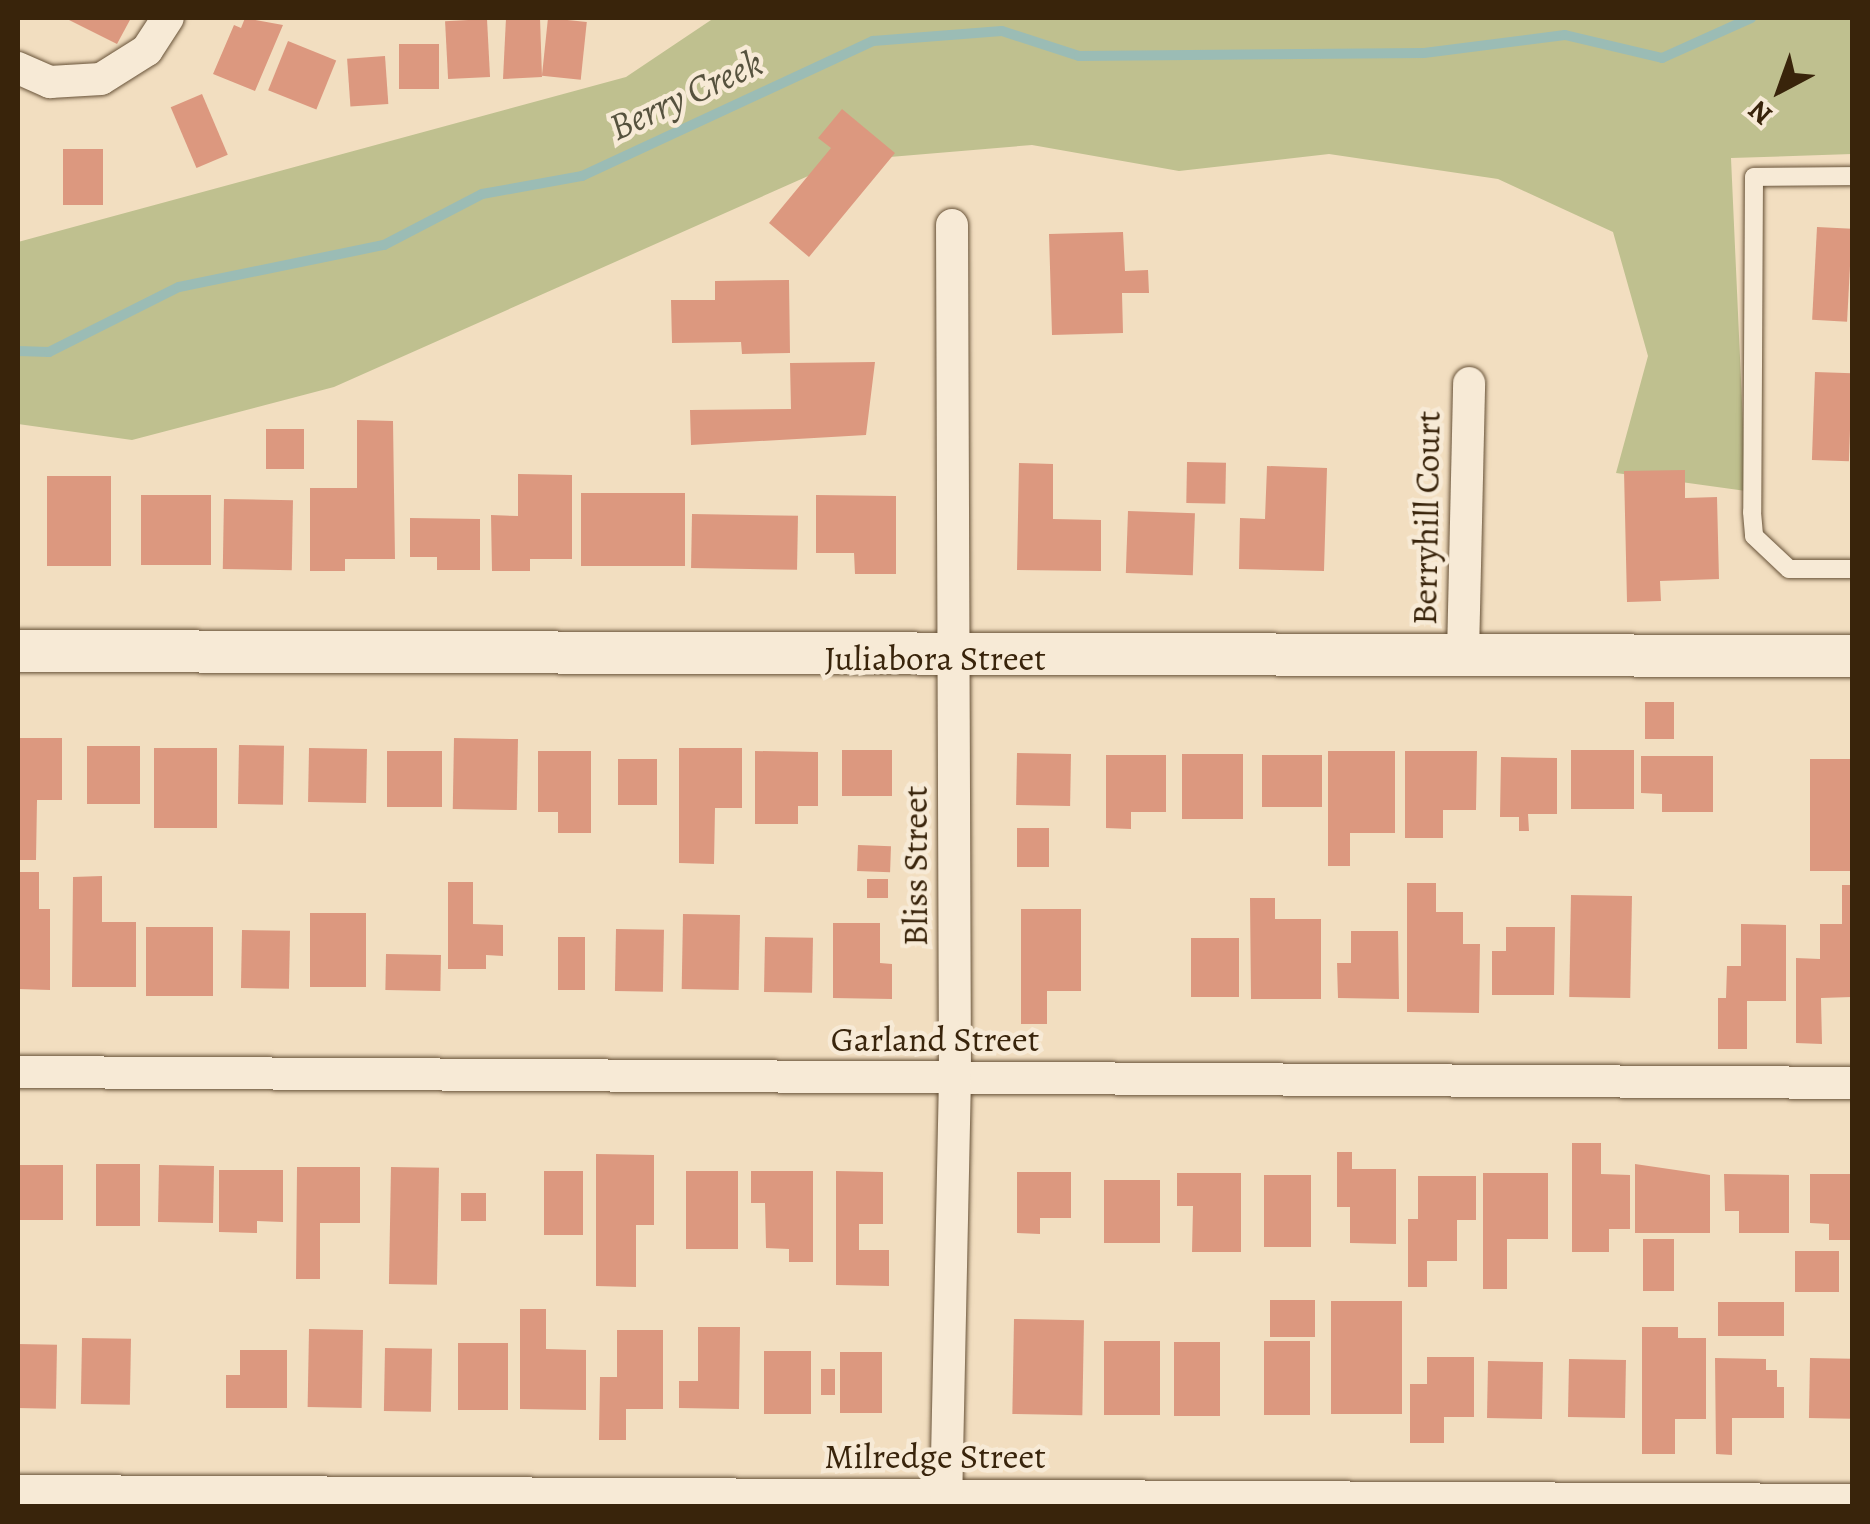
<!DOCTYPE html>
<style>
body{margin:0}
#map{position:relative;width:1870px;height:1524px;overflow:hidden;background:#f2dec0;font-family:Alegreya,serif}
div>[style]{position:absolute}
.green>*{inset:0;background:#bfc08f}
.stream>*{height:10px;margin:-5px;padding:0 5px;transform-origin:5px;border-radius:5px;background:#9bbcb5}
.building>*{inset:0;background:#dc987f;transform-origin:0 0}
.roads{filter:drop-shadow(0 0 2px #675238) drop-shadow(0 0 2px #675238)}
.service>*{height:18px;margin:-9px;padding:0 9px;transform-origin:9px;border-radius:9px;background:#f7ead6}
.minor>*{height:32px;margin:-16px;padding:0 16px;transform-origin:16px;border-radius:16px;background:#f7ead6}
.tertiary>*{height:42px;margin:-21px;padding:0 21px;transform-origin:21px;border-radius:21px;background:#f7ead6}
span{translate:-50% -50%;white-space:nowrap;text-align:center;line-height:1.15;-webkit-text-stroke:9px #f7ead6;paint-order:stroke}
.street-label{font-size:35px;color:#39240b}
.water-label{font-size:38px;color:#56523e;font-style:italic}
.frame{position:absolute;inset:0;border:20px solid #39240b;pointer-events:none}
.north{position:absolute;left:1730px;top:40px;width:100px;height:100px;-webkit-text-stroke:8px #f7ead6;paint-order:stroke;rotate:221deg;font-size:28px;font-weight:700;line-height:40px;text-align:center;color:#39240b}
.north::after{content:'';display:block;margin:auto;width:35px;height:45px;background:#39240b;clip-path:polygon(50% 0,100% 100%,50% 72%,0 100%)}
</style>
<div id="map">
<div class="green">
<div style="clip-path:polygon(714px 18px,1852px 18px,1852px 154px,1731px 158px,1746px 491px,1616px 473px,1648px 356px,1613px 232px,1498px 179px,1329px 154px,1179px 171px,1032px 145px,842px 161px,334px 387px,132px 440px,18px 424px,18px 242px,626px 77px)"></div>
</div>
<div class="stream">
<div style="left:18px;top:351px;width:31px;rotate:2deg"></div>
<div style="left:49px;top:352px;width:145px;rotate:-26.6deg"></div>
<div style="left:179px;top:287px;width:209px;rotate:-11.6deg"></div>
<div style="left:384px;top:245px;width:110px;rotate:-27.5deg"></div>
<div style="left:482px;top:194px;width:102px;rotate:-10.2deg"></div>
<div style="left:582px;top:176px;width:321px;rotate:-24.9deg"></div>
<div style="left:873px;top:41px;width:129px;rotate:-4.4deg"></div>
<div style="left:1002px;top:31px;width:81px;rotate:18deg"></div>
<div style="left:1079px;top:56px;width:345px;rotate:-0.5deg"></div>
<div style="left:1424px;top:53px;width:142px;rotate:-7.3deg"></div>
<div style="left:1565px;top:35px;width:100px;rotate:13.3deg"></div>
<div style="left:1662px;top:58px;width:98px;rotate:-24.2deg"></div>
</div>
<div class="building">
<div style="clip-path:polygon(65px 18px,131px 18px,117px 44px)"></div>
<div style="clip-path:polygon(245px 18px,283px 25px,255px 91px,213px 74px,234px 25px,241px 28px)"></div>
<div style="clip-path:polygon(506px 18px,540px 18px,542px 77px,503px 79px)"></div>
<div style="left:548px;top:18px;width:39px;height:58px;rotate:6deg"></div>
<div style="left:487px;top:19px;width:58px;height:42px;rotate:87deg"></div>
<div style="left:288px;top:41px;width:52px;height:53px;rotate:22deg"></div>
<div style="left:399px;top:44px;width:40px;height:45px"></div>
<div style="left:385px;top:56px;width:48px;height:38px;rotate:86deg"></div>
<div style="left:202px;top:94px;width:66px;height:34px;rotate:67deg"></div>
<div style="clip-path:polygon(842px 109px,895px 153px,809px 257px,769px 223px,831px 148px,818px 138px)"></div>
<div style="left:63px;top:149px;width:40px;height:56px"></div>
<div style="left:1817px;top:227px;width:35px;height:93px;rotate:3deg"></div>
<div style="clip-path:polygon(1123px 232px,1125px 271px,1148px 270px,1149px 293px,1122px 293px,1123px 333px,1052px 335px,1049px 234px)"></div>
<div style="clip-path:polygon(789px 280px,790px 353px,742px 354px,741px 342px,672px 343px,671px 300px,715px 300px,715px 281px)"></div>
<div style="clip-path:polygon(875px 362px,866px 435px,691px 445px,690px 410px,791px 409px,790px 363px)"></div>
<div style="left:1815px;top:372px;width:37px;height:88px;rotate:2deg"></div>
<div style="clip-path:polygon(357px 420px,393px 421px,395px 559px,345px 559px,345px 571px,310px 571px,310px 488px,357px 488px)"></div>
<div style="left:266px;top:429px;width:38px;height:40px"></div>
<div style="left:1187px;top:462px;width:39px;height:41px;rotate:1deg"></div>
<div style="clip-path:polygon(1019px 463px,1053px 464px,1053px 519px,1101px 520px,1101px 571px,1017px 570px)"></div>
<div style="clip-path:polygon(1267px 466px,1327px 468px,1324px 571px,1239px 569px,1240px 518px,1265px 519px)"></div>
<div style="clip-path:polygon(1685px 470px,1685px 498px,1717px 497px,1719px 579px,1660px 581px,1661px 601px,1627px 602px,1624px 471px)"></div>
<div style="clip-path:polygon(518px 474px,572px 475px,572px 559px,530px 559px,530px 571px,492px 571px,491px 515px,518px 516px)"></div>
<div style="left:47px;top:476px;width:64px;height:90px"></div>
<div style="left:581px;top:493px;width:104px;height:73px"></div>
<div style="left:141px;top:495px;width:70px;height:70px"></div>
<div style="clip-path:polygon(816px 495px,896px 496px,896px 574px,855px 574px,854px 553px,816px 553px)"></div>
<div style="left:224px;top:499px;width:69px;height:70px;rotate:1deg"></div>
<div style="left:1128px;top:511px;width:67px;height:62px;rotate:2deg"></div>
<div style="left:692px;top:514px;width:106px;height:54px;rotate:1deg"></div>
<div style="clip-path:polygon(410px 518px,480px 519px,480px 570px,437px 570px,437px 557px,410px 557px)"></div>
<div style="left:1645px;top:702px;width:29px;height:37px"></div>
<div style="clip-path:polygon(18px 738px,62px 738px,62px 800px,37px 800px,36px 860px,18px 860px)"></div>
<div style="left:454px;top:738px;width:64px;height:71px;rotate:1deg"></div>
<div style="left:239px;top:745px;width:45px;height:59px;rotate:1deg"></div>
<div style="left:87px;top:746px;width:53px;height:58px"></div>
<div style="left:154px;top:748px;width:63px;height:80px"></div>
<div style="left:309px;top:748px;width:58px;height:54px;rotate:1deg"></div>
<div style="clip-path:polygon(679px 748px,742px 748px,742px 808px,715px 808px,714px 864px,679px 863px)"></div>
<div style="left:842px;top:750px;width:50px;height:46px"></div>
<div style="left:1571px;top:750px;width:63px;height:59px"></div>
<div style="left:387px;top:751px;width:55px;height:56px"></div>
<div style="clip-path:polygon(538px 751px,591px 751px,591px 833px,558px 833px,558px 812px,538px 812px)"></div>
<div style="clip-path:polygon(755px 751px,818px 752px,818px 806px,798px 806px,798px 824px,755px 824px)"></div>
<div style="clip-path:polygon(1328px 751px,1395px 751px,1395px 833px,1350px 833px,1350px 866px,1328px 866px)"></div>
<div style="clip-path:polygon(1405px 751px,1477px 751px,1476px 810px,1443px 810px,1443px 838px,1405px 838px)"></div>
<div style="left:1017px;top:753px;width:54px;height:52px;rotate:1deg"></div>
<div style="left:1182px;top:754px;width:61px;height:65px"></div>
<div style="clip-path:polygon(1106px 755px,1166px 755px,1166px 812px,1131px 812px,1131px 829px,1106px 828px)"></div>
<div style="left:1262px;top:755px;width:60px;height:52px"></div>
<div style="clip-path:polygon(1641px 756px,1713px 756px,1713px 812px,1662px 812px,1662px 794px,1641px 793px)"></div>
<div style="clip-path:polygon(1501px 757px,1557px 758px,1557px 814px,1528px 814px,1529px 831px,1519px 831px,1519px 817px,1500px 817px)"></div>
<div style="left:618px;top:759px;width:39px;height:46px"></div>
<div style="left:1810px;top:759px;width:42px;height:112px"></div>
<div style="left:1017px;top:828px;width:32px;height:39px"></div>
<div style="left:858px;top:845px;width:33px;height:26px;rotate:2deg"></div>
<div style="clip-path:polygon(18px 872px,39px 872px,39px 909px,50px 909px,50px 990px,18px 989px)"></div>
<div style="clip-path:polygon(102px 876px,102px 922px,136px 922px,136px 987px,72px 987px,73px 877px)"></div>
<div style="left:867px;top:879px;width:21px;height:19px"></div>
<div style="clip-path:polygon(448px 882px,473px 882px,473px 924px,503px 925px,503px 956px,486px 955px,486px 969px,448px 969px)"></div>
<div style="clip-path:polygon(1407px 883px,1436px 883px,1436px 912px,1463px 912px,1463px 944px,1480px 944px,1479px 1013px,1407px 1012px)"></div>
<div style="clip-path:polygon(1842px 885px,1852px 885px,1852px 997px,1821px 998px,1822px 1044px,1796px 1043px,1796px 958px,1820px 959px,1820px 924px,1842px 924px)"></div>
<div style="left:1571px;top:895px;width:61px;height:102px;rotate:1deg"></div>
<div style="clip-path:polygon(1250px 898px,1275px 898px,1275px 919px,1321px 919px,1321px 999px,1251px 999px)"></div>
<div style="clip-path:polygon(1021px 909px,1081px 909px,1081px 991px,1047px 991px,1047px 1024px,1021px 1024px)"></div>
<div style="left:310px;top:913px;width:56px;height:74px"></div>
<div style="left:683px;top:914px;width:57px;height:75px;rotate:1deg"></div>
<div style="clip-path:polygon(833px 923px,880px 923px,880px 963px,892px 964px,892px 999px,833px 998px)"></div>
<div style="clip-path:polygon(1741px 924px,1786px 925px,1786px 1001px,1747px 1001px,1747px 1049px,1718px 1049px,1718px 998px,1726px 998px,1727px 966px,1741px 966px)"></div>
<div style="left:146px;top:927px;width:67px;height:69px"></div>
<div style="clip-path:polygon(1506px 927px,1555px 927px,1554px 995px,1492px 995px,1492px 951px,1506px 951px)"></div>
<div style="left:616px;top:929px;width:48px;height:62px;rotate:1deg"></div>
<div style="left:242px;top:930px;width:48px;height:58px;rotate:1deg"></div>
<div style="clip-path:polygon(1351px 931px,1398px 931px,1399px 999px,1338px 998px,1337px 963px,1351px 963px)"></div>
<div style="left:558px;top:937px;width:27px;height:53px"></div>
<div style="left:765px;top:937px;width:48px;height:55px;rotate:1deg"></div>
<div style="left:1191px;top:938px;width:48px;height:59px"></div>
<div style="left:386px;top:954px;width:55px;height:36px;rotate:1deg"></div>
<div style="clip-path:polygon(1572px 1143px,1601px 1143px,1601px 1174px,1630px 1175px,1630px 1229px,1609px 1229px,1609px 1252px,1572px 1252px)"></div>
<div style="clip-path:polygon(1337px 1152px,1352px 1152px,1352px 1169px,1396px 1169px,1396px 1244px,1350px 1243px,1350px 1207px,1337px 1207px)"></div>
<div style="clip-path:polygon(596px 1154px,654px 1155px,654px 1225px,636px 1225px,636px 1287px,596px 1286px)"></div>
<div style="left:96px;top:1164px;width:44px;height:62px"></div>
<div style="clip-path:polygon(1635px 1164px,1710px 1175px,1710px 1233px,1635px 1233px)"></div>
<div style="left:18px;top:1165px;width:45px;height:55px"></div>
<div style="left:159px;top:1165px;width:55px;height:57px;rotate:1deg"></div>
<div style="clip-path:polygon(297px 1167px,360px 1167px,360px 1223px,320px 1223px,320px 1279px,296px 1279px)"></div>
<div style="left:391px;top:1167px;width:48px;height:117px;rotate:1deg"></div>
<div style="clip-path:polygon(219px 1170px,283px 1170px,283px 1222px,257px 1221px,257px 1233px,219px 1232px)"></div>
<div style="left:544px;top:1171px;width:39px;height:64px"></div>
<div style="left:686px;top:1171px;width:52px;height:78px"></div>
<div style="clip-path:polygon(751px 1171px,813px 1171px,813px 1262px,789px 1262px,789px 1249px,766px 1248px,765px 1203px,751px 1203px)"></div>
<div style="clip-path:polygon(836px 1171px,883px 1172px,883px 1224px,859px 1224px,859px 1250px,889px 1250px,889px 1286px,836px 1285px)"></div>
<div style="clip-path:polygon(1017px 1172px,1071px 1172px,1071px 1218px,1040px 1218px,1040px 1234px,1017px 1233px)"></div>
<div style="clip-path:polygon(1177px 1173px,1241px 1173px,1241px 1252px,1192px 1252px,1193px 1206px,1177px 1206px)"></div>
<div style="clip-path:polygon(1483px 1173px,1548px 1173px,1548px 1239px,1507px 1239px,1507px 1289px,1483px 1289px)"></div>
<div style="clip-path:polygon(1724px 1174px,1789px 1175px,1789px 1233px,1739px 1233px,1739px 1211px,1725px 1211px)"></div>
<div style="clip-path:polygon(1810px 1174px,1852px 1174px,1852px 1240px,1829px 1240px,1829px 1224px,1810px 1223px)"></div>
<div style="left:1264px;top:1175px;width:47px;height:72px"></div>
<div style="clip-path:polygon(1418px 1176px,1476px 1176px,1476px 1220px,1457px 1220px,1457px 1261px,1427px 1261px,1427px 1287px,1408px 1287px,1408px 1219px,1418px 1219px)"></div>
<div style="left:1104px;top:1180px;width:56px;height:63px"></div>
<div style="left:461px;top:1193px;width:25px;height:28px"></div>
<div style="left:1643px;top:1239px;width:31px;height:52px"></div>
<div style="left:1839px;top:1251px;width:41px;height:44px;rotate:90deg"></div>
<div style="left:1270px;top:1300px;width:45px;height:37px"></div>
<div style="left:1331px;top:1301px;width:71px;height:113px"></div>
<div style="left:1718px;top:1302px;width:66px;height:34px"></div>
<div style="clip-path:polygon(520px 1309px,546px 1309px,546px 1349px,586px 1350px,586px 1410px,520px 1409px)"></div>
<div style="left:1014px;top:1319px;width:70px;height:95px;rotate:1deg"></div>
<div style="clip-path:polygon(698px 1327px,740px 1327px,739px 1409px,679px 1408px,679px 1381px,698px 1381px)"></div>
<div style="clip-path:polygon(1642px 1327px,1678px 1327px,1678px 1338px,1706px 1338px,1706px 1419px,1675px 1419px,1675px 1454px,1642px 1454px)"></div>
<div style="left:309px;top:1329px;width:54px;height:78px;rotate:1deg"></div>
<div style="clip-path:polygon(617px 1330px,663px 1330px,663px 1409px,626px 1409px,626px 1440px,599px 1440px,600px 1377px,617px 1377px)"></div>
<div style="left:82px;top:1338px;width:49px;height:66px;rotate:1deg"></div>
<div style="left:1104px;top:1341px;width:56px;height:74px"></div>
<div style="left:1264px;top:1341px;width:46px;height:74px"></div>
<div style="left:1174px;top:1342px;width:46px;height:74px"></div>
<div style="left:458px;top:1343px;width:50px;height:67px"></div>
<div style="left:18px;top:1344px;width:39px;height:64px;rotate:1deg"></div>
<div style="left:385px;top:1348px;width:47px;height:63px;rotate:1deg"></div>
<div style="clip-path:polygon(240px 1350px,287px 1350px,287px 1408px,226px 1408px,226px 1375px,240px 1375px)"></div>
<div style="left:764px;top:1351px;width:47px;height:63px"></div>
<div style="left:840px;top:1352px;width:42px;height:61px"></div>
<div style="clip-path:polygon(1427px 1357px,1474px 1357px,1474px 1417px,1444px 1417px,1444px 1443px,1410px 1443px,1410px 1384px,1427px 1384px)"></div>
<div style="clip-path:polygon(1715px 1358px,1766px 1359px,1766px 1370px,1777px 1370px,1777px 1387px,1784px 1387px,1784px 1418px,1732px 1418px,1732px 1455px,1716px 1454px)"></div>
<div style="left:1810px;top:1358px;width:42px;height:60px;rotate:1deg"></div>
<div style="left:1569px;top:1359px;width:57px;height:58px;rotate:1deg"></div>
<div style="left:1488px;top:1361px;width:55px;height:57px;rotate:1deg"></div>
<div style="left:821px;top:1369px;width:14px;height:26px"></div>
</div>
<div class="roads">
<div class="service">
<div style="left:1852px;top:176px;width:98px;rotate:179.4deg"></div>
<div style="left:1754px;top:177px;width:335px;rotate:90.3deg"></div>
<div style="left:1752px;top:512px;width:24px;rotate:85deg"></div>
<div style="left:1754px;top:536px;width:48px;rotate:43.3deg"></div>
<div style="left:1789px;top:569px;width:63px"></div>
</div>
<div class="minor">
<div style="left:18px;top:68px;width:35px;rotate:24deg"></div>
<div style="left:50px;top:82px;width:51px;rotate:-3.4deg"></div>
<div style="left:101px;top:79px;width:54px;rotate:-32.2deg"></div>
<div style="left:147px;top:50px;width:38px;rotate:-57deg"></div>
<div style="left:1463px;top:654px;width:271px;rotate:-88.7deg"></div>
<div style="left:18px;top:1072px;width:1834px;rotate:0.34deg"></div>
<div style="left:18px;top:1491px;width:1834px;rotate:0.28deg"></div>
<div style="left:946px;top:1506px;width:427px;rotate:-88.8deg"></div>
<div style="left:955px;top:1079px;width:854px;rotate:-90.2deg"></div>
</div>
<div class="tertiary">
<div style="left:18px;top:651px;width:1834px;rotate:0.16deg"></div>
</div>
</div>
<div class="street-label">
<span style="left:1426px;top:518px;rotate:-89deg">Berryhill Court</span>
<span style="left:935px;top:658px">Juliabora Street</span>
<span style="left:915px;top:866px;rotate:-90deg">Bliss Street</span>
<span style="left:935px;top:1039px">Garland Street</span>
<span style="left:935px;top:1456px">Milredge Street</span>
</div>
<div class="water-label">
<span style="left:686px;top:95px;rotate:-25deg">Berry Creek</span>
</div>
<div class="frame"></div>
<div class="north">N</div>
</div>
